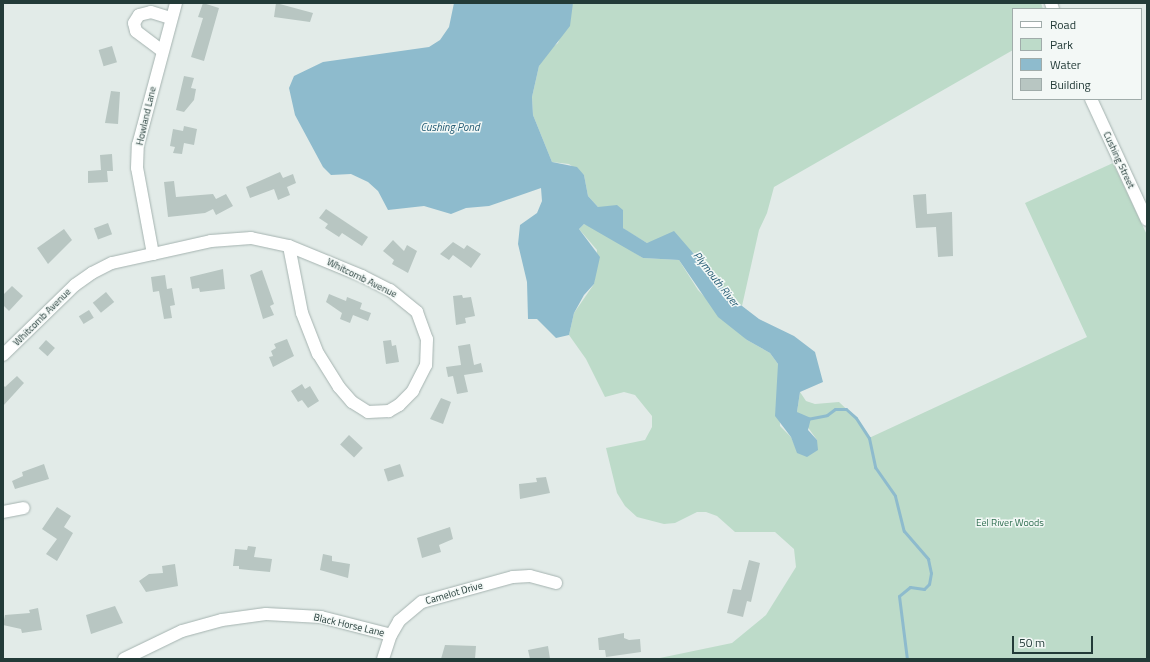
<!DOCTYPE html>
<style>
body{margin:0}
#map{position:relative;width:1150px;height:662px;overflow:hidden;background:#e2ebe8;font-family:"Titillium Web",sans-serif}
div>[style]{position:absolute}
.green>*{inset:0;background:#bddbc9}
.water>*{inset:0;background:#8ebbcd}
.stream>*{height:3px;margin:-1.5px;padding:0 1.5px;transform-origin:1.5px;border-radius:1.5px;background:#8ebbcd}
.building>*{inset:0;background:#b8c6c2;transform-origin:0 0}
.roads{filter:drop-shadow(0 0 1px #a5b3b0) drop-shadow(0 0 1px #a5b3b0)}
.minor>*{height:12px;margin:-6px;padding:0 6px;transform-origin:6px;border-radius:6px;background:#fff}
span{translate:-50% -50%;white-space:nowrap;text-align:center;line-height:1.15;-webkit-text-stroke:3px #f3f8f6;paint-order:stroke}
.street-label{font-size:10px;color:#233b38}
.park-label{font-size:10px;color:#306f51}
.water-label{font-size:11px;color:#225a73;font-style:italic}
.frame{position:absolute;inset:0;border:4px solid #233b38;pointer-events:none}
.legend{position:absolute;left:1012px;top:8px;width:130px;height:92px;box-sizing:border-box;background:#f3f8f6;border:1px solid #a0acaa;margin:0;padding:5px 7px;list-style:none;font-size:12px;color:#233b38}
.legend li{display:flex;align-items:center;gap:8px;height:20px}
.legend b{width:20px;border:1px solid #a0acaa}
.scale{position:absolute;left:1012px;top:636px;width:81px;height:18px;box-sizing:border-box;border:2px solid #233b38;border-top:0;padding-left:5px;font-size:12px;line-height:14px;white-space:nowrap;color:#233b38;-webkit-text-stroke:3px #f3f8f6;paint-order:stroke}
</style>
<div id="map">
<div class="green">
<div style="clip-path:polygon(573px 3px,1041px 3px,1043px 9px,1013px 9px,1013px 50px,774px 187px,767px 213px,759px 230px,742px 306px,721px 287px,697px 254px,658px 240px,647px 243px,627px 231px,623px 228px,623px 210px,598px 207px,588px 196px,584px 175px,569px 164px,552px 162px,533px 115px,532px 97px,539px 66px,545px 53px,558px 43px)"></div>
<div style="clip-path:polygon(1113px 163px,1147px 235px,1147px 659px,655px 659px,732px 643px,766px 615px,796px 567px,794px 549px,775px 532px,735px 532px,717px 516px,706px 512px,697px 512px,675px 523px,664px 524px,637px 517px,625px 506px,617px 493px,606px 448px,645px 440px,652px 427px,652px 416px,635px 395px,624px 392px,605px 397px,586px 359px,569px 335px,574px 313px,594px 284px,597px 250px,579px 229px,584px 224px,597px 229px,643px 258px,679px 260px,698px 290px,747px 340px,770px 353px,778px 364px,780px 426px,791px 437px,798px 453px,817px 440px,797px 412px,800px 392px,806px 401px,815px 404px,839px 402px,856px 418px,869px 438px,1087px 337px,1025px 203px)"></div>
</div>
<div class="water">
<div style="clip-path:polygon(454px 3px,573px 3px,570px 26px,539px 66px,532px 97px,533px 115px,552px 162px,577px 167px,584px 175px,588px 196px,598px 207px,617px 205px,623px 210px,623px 228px,647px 243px,674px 231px,733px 299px,759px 319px,794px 336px,815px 352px,823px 382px,800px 392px,797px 412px,811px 418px,808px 430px,817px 440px,818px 450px,807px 457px,797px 453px,791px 437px,775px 416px,778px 364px,770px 353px,747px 340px,718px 317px,679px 260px,643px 258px,584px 224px,579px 229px,600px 257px,594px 284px,584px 295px,574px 313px,569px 335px,556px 338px,537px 319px,528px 319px,527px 282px,518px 244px,520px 225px,537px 213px,542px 201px,541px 188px,489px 206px,466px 208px,451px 214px,424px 206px,388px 210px,378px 191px,368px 182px,351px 174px,331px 175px,323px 167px,295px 115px,289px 88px,294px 76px,323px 62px,429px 47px,440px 40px,449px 27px)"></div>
</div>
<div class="stream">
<div style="left:807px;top:419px;width:20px;rotate:-11deg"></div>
<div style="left:827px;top:415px;width:10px;rotate:-37deg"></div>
<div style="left:835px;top:409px;width:11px"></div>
<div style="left:846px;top:409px;width:13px;rotate:42deg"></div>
<div style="left:856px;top:418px;width:24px;rotate:57deg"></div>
<div style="left:869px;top:438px;width:30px;rotate:78deg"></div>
<div style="left:875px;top:467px;width:35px;rotate:55deg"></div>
<div style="left:895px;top:496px;width:36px;rotate:76deg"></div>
<div style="left:904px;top:531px;width:37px;rotate:49deg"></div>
<div style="left:928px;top:559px;width:14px;rotate:78deg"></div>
<div style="left:931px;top:573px;width:11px;rotate:100deg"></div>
<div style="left:929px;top:584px;width:7px;rotate:135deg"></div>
<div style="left:924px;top:589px;width:14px;rotate:-172deg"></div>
<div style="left:910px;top:587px;width:14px;rotate:141deg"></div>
<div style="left:899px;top:596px;width:64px;rotate:82.8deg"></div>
</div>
<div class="building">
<div style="clip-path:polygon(203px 3px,219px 8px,204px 61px,191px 57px,203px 18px,198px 17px)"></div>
<div style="clip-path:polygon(276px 3px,313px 13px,310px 22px,274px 17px)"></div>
<div style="left:112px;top:46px;width:17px;height:14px;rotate:73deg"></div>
<div style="clip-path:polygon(184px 76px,194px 78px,191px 88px,196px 89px,194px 100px,184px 112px,176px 110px)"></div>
<div style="clip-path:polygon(111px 91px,120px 92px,118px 124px,105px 123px)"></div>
<div style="clip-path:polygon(184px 126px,197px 129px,194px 145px,184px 143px,182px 154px,173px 153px,175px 147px,170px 146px,173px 129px,183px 131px)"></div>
<div style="clip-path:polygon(112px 154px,113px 171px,107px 171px,108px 182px,88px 183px,88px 171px,101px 170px,100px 155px)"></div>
<div style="clip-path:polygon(280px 172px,283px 178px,293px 174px,296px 183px,287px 187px,290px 195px,278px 200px,274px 189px,250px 198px,246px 187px)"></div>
<div style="clip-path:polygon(174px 181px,176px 197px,213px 194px,216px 199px,226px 194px,233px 206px,216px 215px,213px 209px,205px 213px,168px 217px,164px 182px)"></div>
<div style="clip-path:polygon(926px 194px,927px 214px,952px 212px,953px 256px,938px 257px,936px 227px,916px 228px,913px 195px)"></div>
<div style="clip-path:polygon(326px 209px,368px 237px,362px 246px,342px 233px,339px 237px,325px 228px,328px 224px,319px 218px)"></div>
<div style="left:108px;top:223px;width:12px;height:15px;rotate:70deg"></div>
<div style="clip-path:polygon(64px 229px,72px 240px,48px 264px,37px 248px)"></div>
<div style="clip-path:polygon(393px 240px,404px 251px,407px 245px,417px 251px,408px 273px,392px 264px,394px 260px,383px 251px)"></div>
<div style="clip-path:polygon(453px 242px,464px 249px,467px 245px,481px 254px,471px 268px,453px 255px,449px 260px,440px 254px)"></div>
<div style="clip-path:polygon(223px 269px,225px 289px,200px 292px,199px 288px,192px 289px,190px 277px)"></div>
<div style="clip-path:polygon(262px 270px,274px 304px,270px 306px,274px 315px,263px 319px,250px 275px)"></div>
<div style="clip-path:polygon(165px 275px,167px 289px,172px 288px,175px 305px,170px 306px,172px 318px,164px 319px,159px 291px,153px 292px,151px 277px)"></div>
<div style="clip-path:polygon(12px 286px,23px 296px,9px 311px,3px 305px,3px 295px)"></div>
<div style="left:106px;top:292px;width:13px;height:17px;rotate:51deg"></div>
<div style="clip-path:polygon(329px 294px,346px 301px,347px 297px,362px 303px,360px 309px,371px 313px,368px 321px,353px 315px,350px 323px,340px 319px,342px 313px,326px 302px)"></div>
<div style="clip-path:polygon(462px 295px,463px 298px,471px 297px,475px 316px,465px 318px,466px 323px,456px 325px,453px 296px)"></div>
<div style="left:89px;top:310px;width:9px;height:12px;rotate:58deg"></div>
<div style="clip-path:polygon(287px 339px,294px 356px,273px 367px,269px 357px,273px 356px,271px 351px,276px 348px,274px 344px)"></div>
<div style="left:46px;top:340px;width:12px;height:11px;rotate:42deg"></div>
<div style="clip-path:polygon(391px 340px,392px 346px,396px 345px,399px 362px,386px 364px,383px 341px)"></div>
<div style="clip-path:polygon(470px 344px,474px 365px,481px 363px,483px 372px,464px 375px,468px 392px,457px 394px,453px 376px,448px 377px,446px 367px,461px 365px,458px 346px)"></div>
<div style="clip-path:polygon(17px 376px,24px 383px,3px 406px,3px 385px,5px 387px)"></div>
<div style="clip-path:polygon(302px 384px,305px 389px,310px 386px,319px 401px,308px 408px,302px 400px,298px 402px,291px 391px)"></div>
<div style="clip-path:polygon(441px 398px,451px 402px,443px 424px,430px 419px)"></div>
<div style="left:349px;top:435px;width:19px;height:13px;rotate:43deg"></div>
<div style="clip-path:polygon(44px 464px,49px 479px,15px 489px,12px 481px,23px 476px,22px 472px)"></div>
<div style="left:400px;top:464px;width:13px;height:17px;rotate:72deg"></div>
<div style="clip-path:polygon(546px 477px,550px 493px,520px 499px,519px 484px,537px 482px,536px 478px)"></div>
<div style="clip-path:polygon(57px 507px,71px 516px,64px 527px,73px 533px,57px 561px,46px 554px,57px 539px,42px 529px)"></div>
<div style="clip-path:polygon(450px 527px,453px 539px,439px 545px,441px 552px,422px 558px,417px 538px)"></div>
<div style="clip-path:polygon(248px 546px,256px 547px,254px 557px,272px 559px,270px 572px,239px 569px,239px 566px,233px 566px,235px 549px,247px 550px)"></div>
<div style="clip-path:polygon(323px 554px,332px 556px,332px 561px,350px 564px,348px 578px,320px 570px)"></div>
<div style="clip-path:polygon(749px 560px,760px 563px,751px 602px,747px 601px,743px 617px,727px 613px,733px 589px,741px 590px)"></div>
<div style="clip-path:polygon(175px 564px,178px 586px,146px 592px,139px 581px,149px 574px,163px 573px,162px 566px)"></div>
<div style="clip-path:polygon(115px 606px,123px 623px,91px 634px,86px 615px)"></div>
<div style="clip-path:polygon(38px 608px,42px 630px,22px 633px,21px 629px,3px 625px,5px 615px,30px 613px,29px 610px)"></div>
<div style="clip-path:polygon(624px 633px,624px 638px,629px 640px,640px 639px,641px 652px,606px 657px,605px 650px,599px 650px,598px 638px)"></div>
<div style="clip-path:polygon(445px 645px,476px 646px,475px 659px,441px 659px)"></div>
<div style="clip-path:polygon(548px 646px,550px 659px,530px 659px,528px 650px)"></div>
</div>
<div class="roads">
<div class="minor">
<div style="left:1051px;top:3px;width:6px;rotate:72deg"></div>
<div style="left:161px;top:50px;width:31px;rotate:-143deg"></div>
<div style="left:136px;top:31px;width:8px;rotate:-104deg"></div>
<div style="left:134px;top:23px;width:9px;rotate:-58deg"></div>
<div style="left:139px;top:15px;width:12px;rotate:-14deg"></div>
<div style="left:151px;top:12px;width:21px;rotate:17deg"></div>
<div style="left:1091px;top:99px;width:133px;rotate:65.2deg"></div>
<div style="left:153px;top:254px;width:87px;rotate:-100.5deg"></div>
<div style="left:137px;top:168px;width:23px;rotate:-88deg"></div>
<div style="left:138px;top:145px;width:147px;rotate:-75deg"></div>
<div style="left:3px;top:355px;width:100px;rotate:-44.2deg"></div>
<div style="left:75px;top:285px;width:21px;rotate:-35deg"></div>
<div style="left:92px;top:273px;width:22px;rotate:-27deg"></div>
<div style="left:112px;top:263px;width:42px;rotate:-12.4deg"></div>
<div style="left:153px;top:254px;width:59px;rotate:-12.6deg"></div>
<div style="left:211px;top:241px;width:40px;rotate:-4.3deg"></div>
<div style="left:251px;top:238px;width:39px;rotate:12deg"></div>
<div style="left:289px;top:246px;width:79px;rotate:22.3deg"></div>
<div style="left:362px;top:276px;width:31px;rotate:27deg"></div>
<div style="left:390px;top:290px;width:35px;rotate:39deg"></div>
<div style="left:417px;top:312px;width:29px;rotate:70deg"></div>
<div style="left:427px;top:339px;width:26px;rotate:92deg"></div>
<div style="left:426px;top:365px;width:29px;rotate:117deg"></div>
<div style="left:413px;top:391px;width:20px;rotate:135deg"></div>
<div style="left:399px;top:405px;width:12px;rotate:149deg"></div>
<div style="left:389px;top:411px;width:21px;rotate:177deg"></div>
<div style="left:368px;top:412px;width:19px;rotate:-148deg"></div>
<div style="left:352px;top:402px;width:20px;rotate:-131deg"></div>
<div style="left:339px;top:387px;width:39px;rotate:-122deg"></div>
<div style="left:318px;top:354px;width:44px;rotate:-111.3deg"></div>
<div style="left:302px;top:313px;width:68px;rotate:-101deg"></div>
<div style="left:3px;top:512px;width:21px;rotate:-11deg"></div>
<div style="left:124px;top:659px;width:64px;rotate:-25.8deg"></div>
<div style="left:182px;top:631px;width:41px;rotate:-15.4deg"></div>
<div style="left:222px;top:620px;width:44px;rotate:-7.8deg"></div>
<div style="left:266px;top:614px;width:55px;rotate:3.1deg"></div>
<div style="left:321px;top:617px;width:72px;rotate:14.4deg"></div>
<div style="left:383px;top:659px;width:25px;rotate:-72deg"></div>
<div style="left:391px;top:635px;width:16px;rotate:-60deg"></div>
<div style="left:399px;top:621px;width:30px;rotate:-40deg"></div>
<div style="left:422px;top:602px;width:94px;rotate:-15.4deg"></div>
<div style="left:513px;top:577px;width:17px;rotate:-3deg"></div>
<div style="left:530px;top:576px;width:27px;rotate:15deg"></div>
</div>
</div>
<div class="street-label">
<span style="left:146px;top:116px;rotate:-77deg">Howland Lane</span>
<span style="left:1119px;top:160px;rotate:65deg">Cushing Street</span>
<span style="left:362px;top:278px;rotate:26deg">Whitcomb Avenue</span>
<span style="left:42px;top:317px;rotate:-45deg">Whitcomb Avenue</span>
<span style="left:454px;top:593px;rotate:-16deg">Camelot Drive</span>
<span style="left:349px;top:625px;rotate:13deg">Black Horse Lane</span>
</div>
<div class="park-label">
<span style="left:1010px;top:523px">Eel River Woods</span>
</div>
<div class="water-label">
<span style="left:450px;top:127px">Cushing Pond</span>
<span style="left:716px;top:279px;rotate:52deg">Plymouth River</span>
</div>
<div class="frame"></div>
<ul class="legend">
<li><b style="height:5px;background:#fff"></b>Road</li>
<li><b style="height:11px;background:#bddbc9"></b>Park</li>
<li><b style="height:11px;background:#8ebbcd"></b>Water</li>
<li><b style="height:11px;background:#b8c6c2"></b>Building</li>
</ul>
<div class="scale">50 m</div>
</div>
